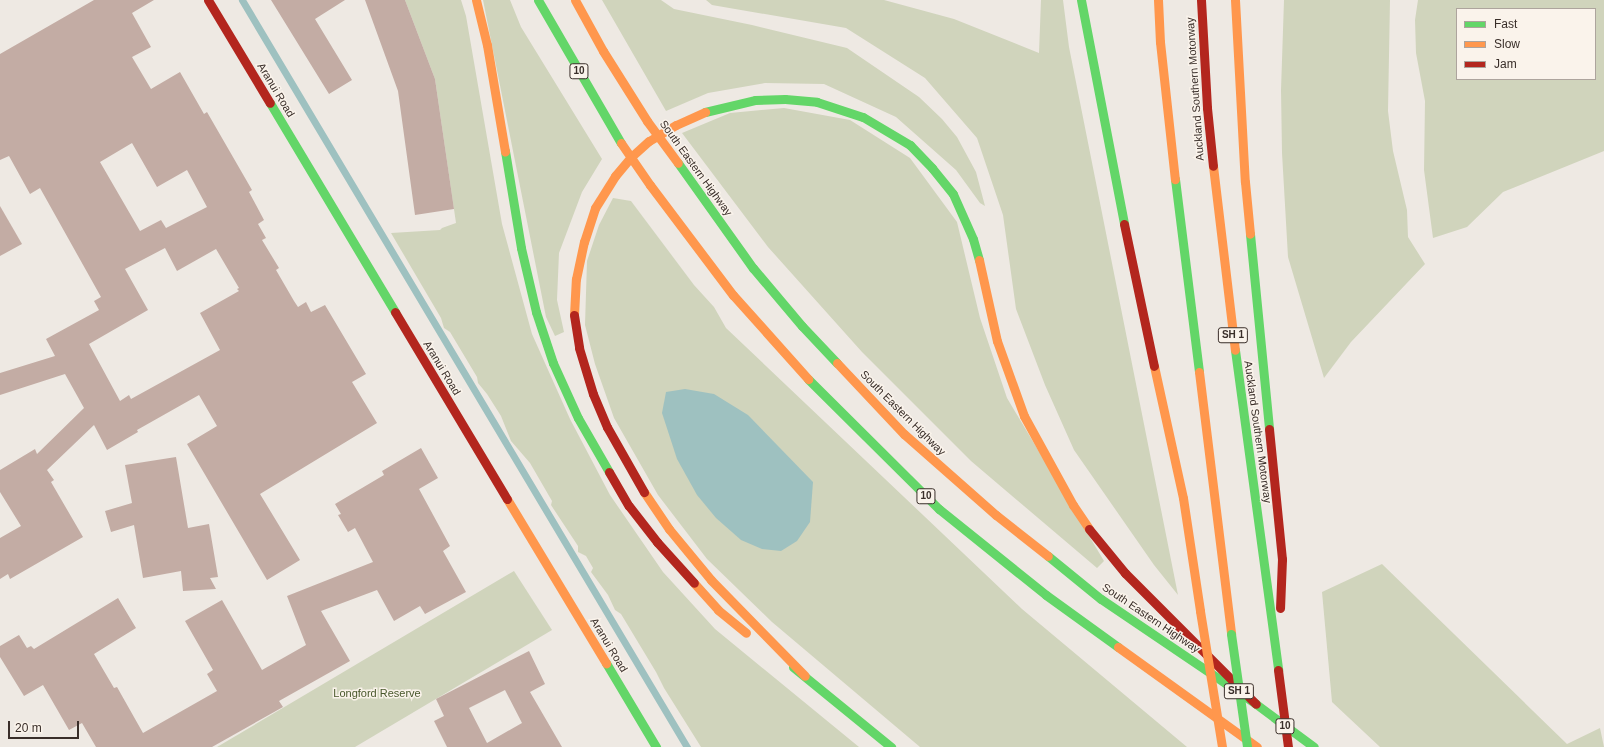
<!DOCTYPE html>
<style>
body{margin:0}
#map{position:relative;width:1604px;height:747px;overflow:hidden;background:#eee9e3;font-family:Helvetica,sans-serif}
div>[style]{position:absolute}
.green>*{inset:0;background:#d0d4bc}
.water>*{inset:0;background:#9ec1c0}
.stream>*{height:7px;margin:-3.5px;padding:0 3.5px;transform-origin:3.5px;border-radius:3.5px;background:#9ec1c0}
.building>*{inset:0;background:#c3aca4}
.fast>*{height:9px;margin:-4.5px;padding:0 4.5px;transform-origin:4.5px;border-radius:4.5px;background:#63d668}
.slow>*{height:9px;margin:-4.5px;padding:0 4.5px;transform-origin:4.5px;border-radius:4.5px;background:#ff974d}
.jam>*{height:9px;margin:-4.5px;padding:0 4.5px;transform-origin:4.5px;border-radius:4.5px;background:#b3261e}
.fast-bridge>*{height:9px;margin:-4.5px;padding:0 4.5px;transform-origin:4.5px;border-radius:4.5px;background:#63d668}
.slow-bridge>*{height:9px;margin:-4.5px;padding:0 4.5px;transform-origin:4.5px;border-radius:4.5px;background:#ff974d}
.jam-bridge>*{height:9px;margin:-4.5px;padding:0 4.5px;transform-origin:4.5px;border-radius:4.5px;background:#b3261e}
span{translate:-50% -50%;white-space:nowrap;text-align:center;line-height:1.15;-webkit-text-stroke:3px #faf3eb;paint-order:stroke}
.shield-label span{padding:1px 3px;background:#faf3eb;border:1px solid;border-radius:3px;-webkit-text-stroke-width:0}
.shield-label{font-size:10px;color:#392e29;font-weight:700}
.street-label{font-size:11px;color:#392e29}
.park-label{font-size:11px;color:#49582c}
.legend{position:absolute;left:1456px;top:8px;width:140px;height:72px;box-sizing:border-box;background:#faf3eb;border:1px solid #ada49d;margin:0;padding:5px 7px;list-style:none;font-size:12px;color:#392e29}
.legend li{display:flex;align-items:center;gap:8px;height:20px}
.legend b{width:20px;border:1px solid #ada49d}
.scale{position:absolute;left:8px;top:721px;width:71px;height:18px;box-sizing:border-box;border:2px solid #392e29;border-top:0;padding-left:5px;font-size:12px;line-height:14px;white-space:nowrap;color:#392e29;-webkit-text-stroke:3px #faf3eb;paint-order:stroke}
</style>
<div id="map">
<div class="green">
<div style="clip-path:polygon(405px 0,461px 0,466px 16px,502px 224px,532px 334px,570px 419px,610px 495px,663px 572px,715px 629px,859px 747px,701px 747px,664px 688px,656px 672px,621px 614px,615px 610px,608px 595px,591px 572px,593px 568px,586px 556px,578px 552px,578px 546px,551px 505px,552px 501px,530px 463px,511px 441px,501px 416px,487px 394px,478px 383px,477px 377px,450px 332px,444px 328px,441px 318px,391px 233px,440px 230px,442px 228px,456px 223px,435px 79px)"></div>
<div style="clip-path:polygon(483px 0,510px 0,521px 27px,602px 159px,582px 192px,559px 253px,557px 300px,564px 332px,555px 336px,546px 317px)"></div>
<div style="clip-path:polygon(602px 0,661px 0,674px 9px,752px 25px,847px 48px,919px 97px,942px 119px,957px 137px,976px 172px,985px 206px,980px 203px,956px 170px,896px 117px,824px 84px,765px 83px,708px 93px,666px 111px)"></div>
<div style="clip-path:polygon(706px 0,884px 0,954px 19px,1039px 53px,1041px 0,1063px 0,1069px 47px,1178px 595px,1154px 565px,1074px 450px,1045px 385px,1016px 309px,1003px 215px,977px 138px,925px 78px,846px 28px,712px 5px)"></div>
<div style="clip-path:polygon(1284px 0,1390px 0,1388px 111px,1393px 151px,1407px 210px,1408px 237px,1425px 264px,1351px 342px,1324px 378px,1288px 257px,1282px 153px,1281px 90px)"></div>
<div style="clip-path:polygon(evenodd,1418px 0,1604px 0,1604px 151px,1503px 192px,1467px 227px,1433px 238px,1424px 170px,1425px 101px,1416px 53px,1415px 20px,1418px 0,1457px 9px,1595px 9px,1595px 79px,1457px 79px,1457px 9px)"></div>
<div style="clip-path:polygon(784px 108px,850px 120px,910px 158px,957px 222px,980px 318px,1007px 398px,1104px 561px,1097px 568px,971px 461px,862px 352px,768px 247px,682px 133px,730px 113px)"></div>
<div style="clip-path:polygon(613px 198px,631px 201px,694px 285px,714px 307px,726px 328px,1022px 609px,1187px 747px,920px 747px,772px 622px,707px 559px,658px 495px,614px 418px,595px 364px,585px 325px,587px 261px,599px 225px)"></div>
<div style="clip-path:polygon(1382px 564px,1567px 744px,1600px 728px,1604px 747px,1380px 747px,1332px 702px,1322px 592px)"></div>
<div style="clip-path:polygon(514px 571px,552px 630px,355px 747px,217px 747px)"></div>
</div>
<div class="water">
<div style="clip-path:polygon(685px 389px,714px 394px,748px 415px,813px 482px,810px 522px,797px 541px,781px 551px,762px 549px,741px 540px,716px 518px,697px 495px,677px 459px,662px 413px,666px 392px)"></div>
</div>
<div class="stream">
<div style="left:242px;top:0;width:870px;rotate:59.22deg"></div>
</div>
<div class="building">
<div style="clip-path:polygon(evenodd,94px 0,154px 0,132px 13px,151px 47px,132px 57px,151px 89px,180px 72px,204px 114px,207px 112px,252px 190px,249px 192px,264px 220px,258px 224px,266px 238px,262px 240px,279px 268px,276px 270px,294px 301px,298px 307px,306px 302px,311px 312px,325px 305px,366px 374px,352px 382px,377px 423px,260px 494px,300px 560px,267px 580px,187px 444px,217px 426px,199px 395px,137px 430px,138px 432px,107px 450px,94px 425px,47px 470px,54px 480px,51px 482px,83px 537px,10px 579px,8px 574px,0 579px,0 538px,21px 526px,0 492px,0 470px,35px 449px,37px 454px,84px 408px,65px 374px,0 395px,0 373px,55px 356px,46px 339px,99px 310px,94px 301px,101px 297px,40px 188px,30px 194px,9px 156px,0 160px,0 54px,94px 0,132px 143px,157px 187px,187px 170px,207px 207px,166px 228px,161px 220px,140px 231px,100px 162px,132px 143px,94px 0,165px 248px,177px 271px,216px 249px,239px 288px,237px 289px,239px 291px,200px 313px,220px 350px,131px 399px,129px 395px,120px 401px,89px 344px,148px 310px,125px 269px,165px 248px)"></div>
<div style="clip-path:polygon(271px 0,345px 0,315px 19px,352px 80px,329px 94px)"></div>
<div style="clip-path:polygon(365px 0,405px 0,435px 79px,454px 209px,415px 215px,398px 91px)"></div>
<div style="clip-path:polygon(0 206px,22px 244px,0 256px)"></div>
<div style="clip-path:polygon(421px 448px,438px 478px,419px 489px,450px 546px,443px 551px,466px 592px,425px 614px,420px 606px,394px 621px,377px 590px,321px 611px,350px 661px,279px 701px,283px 707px,212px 747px,96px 747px,82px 723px,69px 730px,43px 685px,24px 696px,0 657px,0 646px,19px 635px,27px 648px,31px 646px,34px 649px,118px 598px,136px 628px,94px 654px,114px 688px,117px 687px,143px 733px,217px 691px,207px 674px,213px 670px,185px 621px,222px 600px,262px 670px,306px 645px,287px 596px,373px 562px,355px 528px,348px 532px,338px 515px,341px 514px,335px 504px,384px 475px,382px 471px)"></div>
<div style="clip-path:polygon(176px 457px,188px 528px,209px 524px,218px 577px,210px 578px,216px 589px,183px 591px,181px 571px,143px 578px,134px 525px,111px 532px,105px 511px,132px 503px,125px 465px)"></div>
<div style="clip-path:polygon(evenodd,529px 651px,545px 684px,530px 692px,562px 747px,447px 747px,434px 721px,444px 716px,436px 699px,529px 651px,505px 690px,522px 723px,487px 743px,469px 708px,505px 690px)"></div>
</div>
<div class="fast">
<div style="left:538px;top:0;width:165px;rotate:59.9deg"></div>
<div style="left:1081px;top:0;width:228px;rotate:79.1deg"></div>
<div style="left:270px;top:103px;width:244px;rotate:59.1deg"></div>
<div style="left:705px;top:112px;width:51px;rotate:-13.5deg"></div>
<div style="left:755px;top:100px;width:30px;rotate:-2deg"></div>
<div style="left:785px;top:99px;width:32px;rotate:5deg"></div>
<div style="left:817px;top:102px;width:48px;rotate:18.1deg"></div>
<div style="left:863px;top:117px;width:55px;rotate:30.8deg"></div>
<div style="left:910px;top:145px;width:32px;rotate:46deg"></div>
<div style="left:932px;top:168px;width:33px;rotate:51deg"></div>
<div style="left:953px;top:194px;width:49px;rotate:66deg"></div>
<div style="left:973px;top:239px;width:22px;rotate:74deg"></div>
<div style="left:505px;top:151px;width:98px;rotate:80.6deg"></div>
<div style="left:521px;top:248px;width:66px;rotate:76.8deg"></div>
<div style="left:536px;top:312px;width:54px;rotate:71.6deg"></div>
<div style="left:553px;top:363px;width:60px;rotate:65.6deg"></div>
<div style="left:578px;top:418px;width:62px;rotate:60.1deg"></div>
<div style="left:678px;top:163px;width:129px;rotate:54.5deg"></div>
<div style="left:753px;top:268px;width:76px;rotate:49.8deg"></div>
<div style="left:802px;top:326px;width:51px;rotate:46.6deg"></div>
<div style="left:1175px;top:179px;width:194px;rotate:82.9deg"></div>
<div style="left:1250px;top:234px;width:196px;rotate:84.4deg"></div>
<div style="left:1235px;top:350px;width:323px;rotate:82.3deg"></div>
<div style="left:808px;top:379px;width:185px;rotate:44.8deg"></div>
<div style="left:939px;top:509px;width:137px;rotate:38.8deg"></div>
<div style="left:1046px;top:595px;width:89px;rotate:35.8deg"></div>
<div style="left:1048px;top:556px;width:68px;rotate:39.1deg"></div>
<div style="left:1101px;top:599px;width:187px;rotate:34.1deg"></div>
<div style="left:1256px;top:704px;width:72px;rotate:36.6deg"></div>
<div style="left:606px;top:663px;width:98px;rotate:59.2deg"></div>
<div style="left:793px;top:667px;width:127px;rotate:39.2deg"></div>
</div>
<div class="slow">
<div style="left:476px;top:0;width:46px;rotate:76.3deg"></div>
<div style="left:487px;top:45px;width:108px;rotate:80.4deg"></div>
<div style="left:575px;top:0;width:58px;rotate:61.2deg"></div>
<div style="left:603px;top:51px;width:83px;rotate:57.8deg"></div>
<div style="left:1158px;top:0;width:42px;rotate:87.3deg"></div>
<div style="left:1160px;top:42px;width:138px;rotate:83.8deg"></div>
<div style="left:1235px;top:0;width:182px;rotate:86.9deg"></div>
<div style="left:1245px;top:182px;width:52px;rotate:84.5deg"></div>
<div style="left:1213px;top:166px;width:185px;rotate:83.2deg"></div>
<div style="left:650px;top:185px;width:138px;rotate:53deg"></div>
<div style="left:733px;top:295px;width:113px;rotate:48.2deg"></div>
<div style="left:979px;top:260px;width:83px;rotate:77.5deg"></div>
<div style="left:997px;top:341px;width:80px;rotate:70.2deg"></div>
<div style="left:1024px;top:416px;width:102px;rotate:61.2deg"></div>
<div style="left:1073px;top:505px;width:29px;rotate:56deg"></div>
<div style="left:574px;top:315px;width:36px;rotate:-87deg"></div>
<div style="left:576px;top:279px;width:38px;rotate:-78deg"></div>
<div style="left:584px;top:242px;width:36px;rotate:-72deg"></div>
<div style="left:595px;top:208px;width:38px;rotate:-58deg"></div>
<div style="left:615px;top:176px;width:25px;rotate:-50deg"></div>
<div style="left:631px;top:157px;width:24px;rotate:-42deg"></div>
<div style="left:649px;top:141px;width:31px;rotate:-31deg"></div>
<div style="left:676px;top:125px;width:32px;rotate:-24deg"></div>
<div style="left:837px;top:363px;width:98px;rotate:46.7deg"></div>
<div style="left:904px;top:434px;width:123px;rotate:41.4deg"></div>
<div style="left:996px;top:515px;width:66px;rotate:38.3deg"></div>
<div style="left:1154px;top:366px;width:135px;rotate:77.6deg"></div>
<div style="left:1183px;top:498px;width:114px;rotate:81.4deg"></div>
<div style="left:1199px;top:372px;width:264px;rotate:83deg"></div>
<div style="left:644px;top:492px;width:45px;rotate:56deg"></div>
<div style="left:669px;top:529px;width:66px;rotate:50.5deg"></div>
<div style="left:711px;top:580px;width:134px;rotate:45.6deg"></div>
<div style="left:507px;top:499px;width:192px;rotate:58.9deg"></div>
<div style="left:694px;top:583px;width:36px;rotate:48deg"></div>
<div style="left:718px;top:610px;width:36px;rotate:39deg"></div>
<div style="left:1118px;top:647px;width:171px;rotate:35.7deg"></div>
</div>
<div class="jam">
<div style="left:208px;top:0;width:120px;rotate:59deg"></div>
<div style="left:1201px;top:0;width:108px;rotate:86.8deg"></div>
<div style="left:1207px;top:108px;width:58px;rotate:84.1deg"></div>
<div style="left:1124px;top:224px;width:145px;rotate:78.1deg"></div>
<div style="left:395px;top:312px;width:218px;rotate:59.1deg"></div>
<div style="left:574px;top:315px;width:33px;rotate:81deg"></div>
<div style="left:579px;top:348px;width:48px;rotate:73.1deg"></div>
<div style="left:593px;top:394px;width:36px;rotate:67deg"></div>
<div style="left:607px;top:427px;width:75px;rotate:60.4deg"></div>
<div style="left:1269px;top:429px;width:131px;rotate:84.3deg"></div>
<div style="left:1282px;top:559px;width:49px;rotate:92.3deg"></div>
<div style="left:609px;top:472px;width:39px;rotate:60deg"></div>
<div style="left:629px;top:506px;width:46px;rotate:52.1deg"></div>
<div style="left:657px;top:542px;width:55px;rotate:47.9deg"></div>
<div style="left:1089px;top:529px;width:57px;rotate:50.7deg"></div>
<div style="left:1125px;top:573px;width:185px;rotate:45deg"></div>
</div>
<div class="fast-bridge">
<div style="left:1231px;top:634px;width:114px;rotate:81.9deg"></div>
</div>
<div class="slow-bridge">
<div style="left:647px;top:121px;width:52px;rotate:53.6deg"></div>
<div style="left:621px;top:143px;width:51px;rotate:55.4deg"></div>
<div style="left:1200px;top:611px;width:138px;rotate:80.8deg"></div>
</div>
<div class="jam-bridge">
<div style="left:1278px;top:670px;width:78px;rotate:82.6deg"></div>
</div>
<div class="shield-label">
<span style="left:579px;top:71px">10</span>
<span style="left:1233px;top:335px">SH 1</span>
<span style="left:926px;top:496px">10</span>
<span style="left:1239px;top:691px">SH 1</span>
<span style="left:1285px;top:726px">10</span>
</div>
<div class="street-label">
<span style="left:1195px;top:89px;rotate:-94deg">Auckland Southern Motorway</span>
<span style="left:276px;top:90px;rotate:59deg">Aranui Road</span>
<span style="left:696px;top:168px;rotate:54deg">South Eastern Highway</span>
<span style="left:442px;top:368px;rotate:59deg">Aranui Road</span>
<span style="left:903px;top:413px;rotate:45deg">South Eastern Highway</span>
<span style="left:1258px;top:432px;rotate:82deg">Auckland Southern Motorway</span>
<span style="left:1151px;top:618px;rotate:34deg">South Eastern Highway</span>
<span style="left:609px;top:645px;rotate:59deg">Aranui Road</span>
</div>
<div class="park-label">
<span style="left:377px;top:693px">Longford Reserve</span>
</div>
<ul class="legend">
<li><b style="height:5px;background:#63d668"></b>Fast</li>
<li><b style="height:5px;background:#ff974d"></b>Slow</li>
<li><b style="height:5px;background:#b3261e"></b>Jam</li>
</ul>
<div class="scale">20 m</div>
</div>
